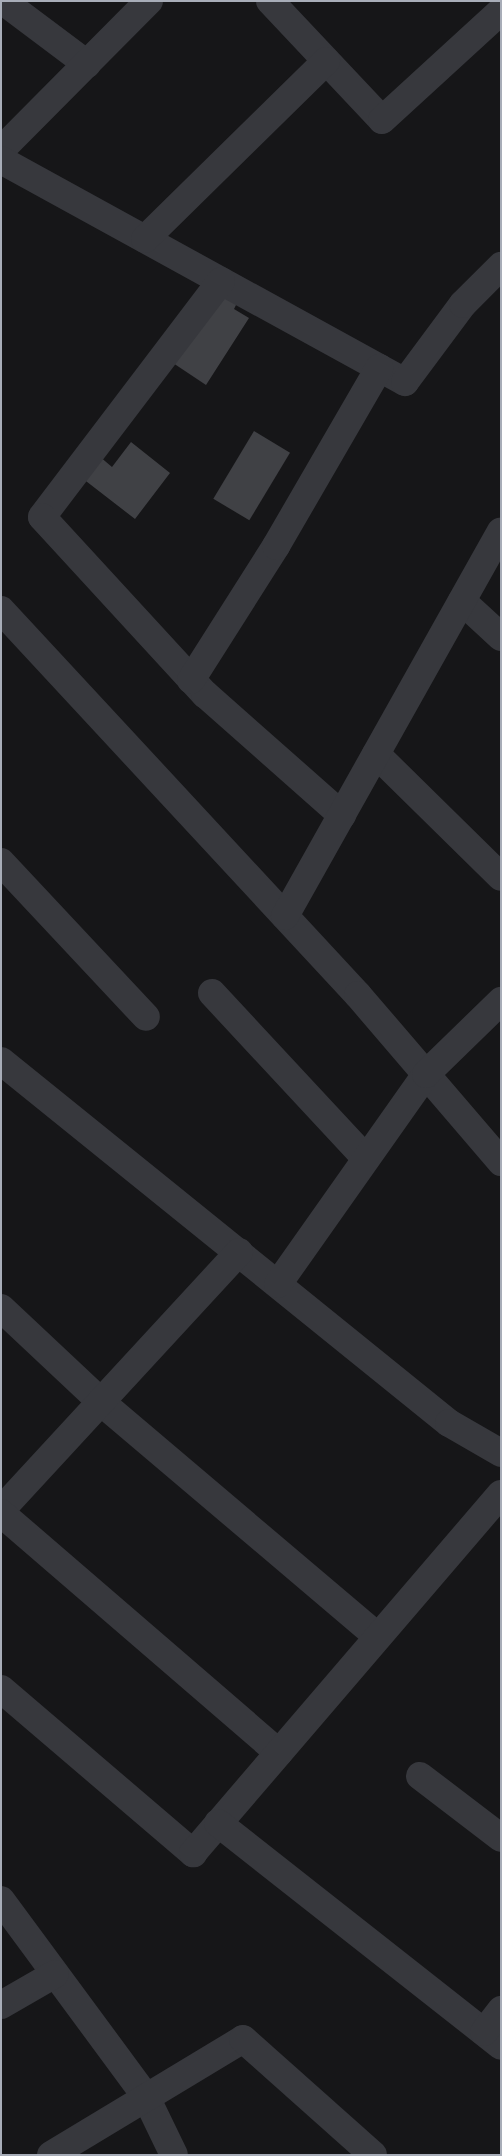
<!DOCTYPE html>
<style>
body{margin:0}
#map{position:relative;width:502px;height:2156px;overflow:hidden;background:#161618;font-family:Figtree,sans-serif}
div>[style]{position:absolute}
.building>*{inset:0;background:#404145;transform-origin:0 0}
.minor>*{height:28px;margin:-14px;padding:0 14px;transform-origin:14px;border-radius:14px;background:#37383d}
span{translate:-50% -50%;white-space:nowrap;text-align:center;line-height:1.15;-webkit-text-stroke:4px #111113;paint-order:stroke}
.frame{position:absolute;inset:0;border:2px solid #a8adb8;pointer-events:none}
</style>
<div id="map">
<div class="building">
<div style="clip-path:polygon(221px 287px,239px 299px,234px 309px,249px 318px,206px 385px,173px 363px)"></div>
<div style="left:254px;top:431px;width:42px;height:79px;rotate:31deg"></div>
<div style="clip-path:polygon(131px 442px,170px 473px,135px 519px,82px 478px,99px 456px,112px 467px)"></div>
</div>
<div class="minor">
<div style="left:3px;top:1px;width:105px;rotate:36.9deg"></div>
<div style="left:270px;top:1px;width:163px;rotate:46.7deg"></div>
<div style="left:382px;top:120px;width:161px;rotate:-42.5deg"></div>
<div style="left:1px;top:150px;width:210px;rotate:-45.2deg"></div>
<div style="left:1px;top:160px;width:461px;rotate:28.8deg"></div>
<div style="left:405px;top:382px;width:97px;rotate:-53.4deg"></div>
<div style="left:463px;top:304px;width:54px;rotate:-45deg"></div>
<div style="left:145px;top:239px;width:254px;rotate:-44.5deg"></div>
<div style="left:221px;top:281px;width:296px;rotate:127.2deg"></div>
<div style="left:42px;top:517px;width:241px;rotate:47.4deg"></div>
<div style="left:205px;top:694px;width:183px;rotate:41.5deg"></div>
<div style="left:462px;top:601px;width:53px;rotate:42.7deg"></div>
<div style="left:1px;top:610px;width:525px;rotate:47.16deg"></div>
<div style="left:358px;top:995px;width:220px;rotate:49.4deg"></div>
<div style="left:191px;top:680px;width:159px;rotate:-57.6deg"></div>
<div style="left:276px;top:546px;width:206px;rotate:-59.9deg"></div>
<div style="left:376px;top:754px;width:175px;rotate:44.5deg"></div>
<div style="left:1px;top:862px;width:212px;rotate:46.9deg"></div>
<div style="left:285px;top:916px;width:441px;rotate:-60.7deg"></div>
<div style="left:212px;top:993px;width:226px;rotate:47.1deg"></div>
<div style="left:1px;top:1061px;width:576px;rotate:38.94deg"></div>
<div style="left:449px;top:1423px;width:60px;rotate:30deg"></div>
<div style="left:278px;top:1284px;width:257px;rotate:-54.8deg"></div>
<div style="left:426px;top:1074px;width:105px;rotate:-44.2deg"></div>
<div style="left:1px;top:1308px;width:137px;rotate:43.2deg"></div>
<div style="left:101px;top:1402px;width:363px;rotate:40.3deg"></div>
<div style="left:1px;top:1510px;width:351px;rotate:-47.3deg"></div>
<div style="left:1px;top:1513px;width:367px;rotate:40.8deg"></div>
<div style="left:1px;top:1689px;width:253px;rotate:40.5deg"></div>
<div style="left:193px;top:1853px;width:473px;rotate:-49.4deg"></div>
<div style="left:420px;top:1776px;width:102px;rotate:37.4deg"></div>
<div style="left:218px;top:1823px;width:360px;rotate:38.2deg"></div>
<div style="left:1px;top:1900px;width:245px;rotate:53.6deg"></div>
<div style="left:146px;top:2097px;width:64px;rotate:64.2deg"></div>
<div style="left:1px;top:2005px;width:62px;rotate:-29.9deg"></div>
<div style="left:484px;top:2032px;width:28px;rotate:-52deg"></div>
<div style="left:51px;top:2155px;width:224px;rotate:-31.1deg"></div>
<div style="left:243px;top:2039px;width:174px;rotate:41.7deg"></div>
</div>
<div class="frame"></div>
</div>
